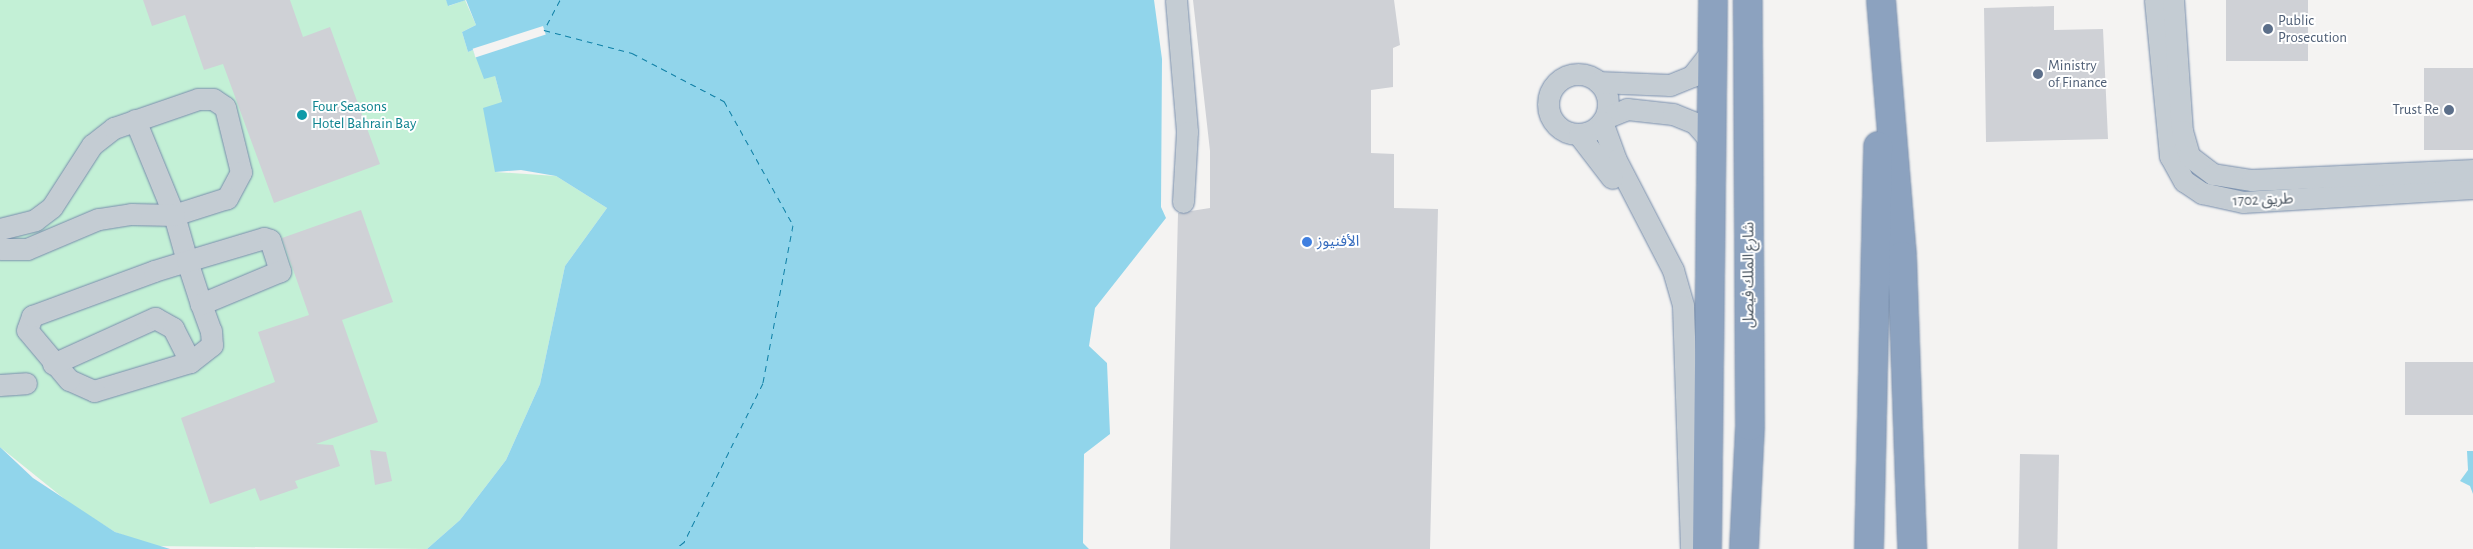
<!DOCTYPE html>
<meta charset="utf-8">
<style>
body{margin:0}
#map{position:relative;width:2473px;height:549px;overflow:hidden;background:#f4f3f2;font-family:"Alegreya Sans","Noto Sans Arabic",sans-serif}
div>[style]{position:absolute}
.green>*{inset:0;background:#c3f0d6}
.water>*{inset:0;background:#91d5eb}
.pier>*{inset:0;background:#f4f3f2;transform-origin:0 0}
.ferry>*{height:1px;margin-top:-0.5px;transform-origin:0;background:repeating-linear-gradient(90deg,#0f80a6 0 6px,transparent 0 11px)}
.building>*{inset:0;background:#cfd1d6;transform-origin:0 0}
.roads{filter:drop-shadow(0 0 1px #778dab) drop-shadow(0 0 1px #778dab)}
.minor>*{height:21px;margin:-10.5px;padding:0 10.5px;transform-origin:10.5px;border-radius:10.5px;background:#c4ccd3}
.minor>.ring{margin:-10.5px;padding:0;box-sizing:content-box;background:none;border:21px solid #c4ccd3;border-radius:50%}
.highway>*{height:28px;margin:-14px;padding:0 14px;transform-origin:14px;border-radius:14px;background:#8ca2bf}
.dots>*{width:14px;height:14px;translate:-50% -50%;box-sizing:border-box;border:2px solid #fff;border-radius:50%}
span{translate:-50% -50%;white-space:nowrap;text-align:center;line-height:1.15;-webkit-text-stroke:4px #fff;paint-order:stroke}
.service-label{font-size:15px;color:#4e5e75}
.left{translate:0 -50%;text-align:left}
.right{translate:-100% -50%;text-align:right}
.culture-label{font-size:15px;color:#0d838f}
.street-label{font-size:15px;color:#4a5560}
.shop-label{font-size:15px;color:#366cbe}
</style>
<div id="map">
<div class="green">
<div style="clip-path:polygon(0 0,446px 0,449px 6px,465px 0,476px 25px,462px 32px,468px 52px,473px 50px,495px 76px,502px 102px,495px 172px,556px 176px,607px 208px,565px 266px,540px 384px,506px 460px,460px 520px,427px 549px,153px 546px,115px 532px,72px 505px,0 447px)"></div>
</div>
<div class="water">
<div style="clip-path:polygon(446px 0,1154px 0,1162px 59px,1161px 207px,1166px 218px,1095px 308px,1089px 346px,1107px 363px,1110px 434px,1084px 454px,1083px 543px,1089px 549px,427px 549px,460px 520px,506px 460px,540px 384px,565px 266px,607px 208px,556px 176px,521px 170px,495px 172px,483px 108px,502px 102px,495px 76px,484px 79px,473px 50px,468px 52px,462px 32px,476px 25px,466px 0,448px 6px)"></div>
<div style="clip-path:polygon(0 447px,33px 478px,115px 532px,170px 549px,0 549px)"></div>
<div style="clip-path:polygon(2467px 451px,2473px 451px,2473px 494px,2470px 486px,2460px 481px,2468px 470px)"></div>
</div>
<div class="pier">
<div style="left:543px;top:26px;width:9px;height:74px;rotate:72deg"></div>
</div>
<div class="ferry">
<div style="left:560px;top:0;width:34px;rotate:118deg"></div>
<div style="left:544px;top:30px;width:91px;rotate:14.6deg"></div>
<div style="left:632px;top:53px;width:104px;rotate:27.6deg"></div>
<div style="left:724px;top:101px;width:142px;rotate:60.9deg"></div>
<div style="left:793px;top:225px;width:161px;rotate:100.8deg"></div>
<div style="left:763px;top:383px;width:178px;rotate:116.4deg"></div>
<div style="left:684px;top:542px;width:11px;rotate:142deg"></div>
</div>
<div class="building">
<div style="clip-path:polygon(143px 0,290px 0,303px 37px,330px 27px,380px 164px,274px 203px,223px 64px,204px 70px,185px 15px,152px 26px)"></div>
<div style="clip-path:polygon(1193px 0,1394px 0,1400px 45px,1393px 48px,1393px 87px,1371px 90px,1371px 153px,1394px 154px,1394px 208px,1438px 209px,1430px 549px,1170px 549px,1178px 213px,1210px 208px,1210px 151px)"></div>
<div style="left:2226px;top:0;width:82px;height:61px"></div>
<div style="clip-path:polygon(2054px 6px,2054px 30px,2103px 29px,2108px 139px,1986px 142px,1984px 8px)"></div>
<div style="left:2473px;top:68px;width:82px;height:49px;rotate:90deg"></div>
<div style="clip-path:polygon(361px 210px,393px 302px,342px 320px,378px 422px,316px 444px,333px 445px,340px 466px,295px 481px,298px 488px,260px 501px,255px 488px,210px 504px,181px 418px,275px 382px,258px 332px,309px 315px,282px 238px)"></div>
<div style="left:2473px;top:362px;width:53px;height:68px;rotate:90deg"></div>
<div style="clip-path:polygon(370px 450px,386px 452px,392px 481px,375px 485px)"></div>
<div style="left:2020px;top:454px;width:39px;height:95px;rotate:1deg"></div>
</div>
<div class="roads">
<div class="minor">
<div style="left:1176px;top:0;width:132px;rotate:85.2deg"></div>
<div style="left:1187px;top:132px;width:70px;rotate:93.3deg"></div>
<div style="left:2155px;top:0;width:157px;rotate:84.5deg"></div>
<div style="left:2170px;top:156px;width:29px;rotate:61deg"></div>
<div style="left:2184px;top:181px;width:22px;rotate:34deg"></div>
<div style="left:2202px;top:193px;width:42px;rotate:12.4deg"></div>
<div style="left:2243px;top:202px;width:230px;rotate:-3.5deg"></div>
<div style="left:2173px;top:0;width:131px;rotate:86.1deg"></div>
<div style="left:2182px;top:131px;width:26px;rotate:74deg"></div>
<div style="left:2189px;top:156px;width:30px;rotate:37deg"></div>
<div style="left:2213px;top:174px;width:39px;rotate:9deg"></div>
<div style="left:2252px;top:180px;width:221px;rotate:-2.6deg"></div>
<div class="ring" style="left:1548px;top:74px;width:39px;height:39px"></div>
<div style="left:1598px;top:82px;width:72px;rotate:2.4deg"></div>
<div style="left:1670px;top:85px;width:24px;rotate:-22deg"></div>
<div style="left:1692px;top:76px;width:36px;rotate:-52deg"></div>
<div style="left:1605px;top:118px;width:24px;rotate:-22deg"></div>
<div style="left:1627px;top:109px;width:46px;rotate:6.2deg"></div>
<div style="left:1673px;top:114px;width:24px;rotate:22deg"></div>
<div style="left:1695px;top:123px;width:29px;rotate:49deg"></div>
<div style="left:135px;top:120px;width:103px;rotate:67.7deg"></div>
<div style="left:174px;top:215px;width:48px;rotate:74.2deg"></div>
<div style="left:187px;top:261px;width:45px;rotate:72deg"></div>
<div style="left:201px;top:304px;width:29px;rotate:70deg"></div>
<div style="left:211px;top:331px;width:14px;rotate:86deg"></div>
<div style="left:212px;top:345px;width:28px;rotate:142deg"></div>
<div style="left:190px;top:362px;width:100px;rotate:163.2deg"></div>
<div style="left:94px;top:391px;width:27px;rotate:-156deg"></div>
<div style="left:69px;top:380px;width:65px;rotate:-130deg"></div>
<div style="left:27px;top:330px;width:15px;rotate:-70deg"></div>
<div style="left:32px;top:316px;width:130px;rotate:-20.2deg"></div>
<div style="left:154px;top:271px;width:34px;rotate:-17deg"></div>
<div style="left:187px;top:261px;width:80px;rotate:-16.6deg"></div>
<div style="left:264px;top:238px;width:6px;rotate:18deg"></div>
<div style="left:270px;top:240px;width:33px;rotate:72deg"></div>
<div style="left:280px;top:271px;width:86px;rotate:157.3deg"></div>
<div style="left:1602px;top:122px;width:40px;rotate:69.8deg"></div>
<div style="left:1616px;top:160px;width:124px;rotate:62.6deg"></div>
<div style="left:1673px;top:270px;width:37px;rotate:74deg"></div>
<div style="left:1683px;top:306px;width:243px;rotate:88.1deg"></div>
<div style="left:1579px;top:135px;width:54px;rotate:52.5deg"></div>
<div style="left:0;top:229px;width:36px;rotate:-14deg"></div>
<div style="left:35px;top:220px;width:21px;rotate:-37deg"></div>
<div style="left:52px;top:207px;width:74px;rotate:-57.2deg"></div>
<div style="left:92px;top:145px;width:28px;rotate:-38deg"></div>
<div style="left:114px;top:128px;width:89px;rotate:-19deg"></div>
<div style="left:198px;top:99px;width:15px"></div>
<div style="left:213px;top:99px;width:14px;rotate:34deg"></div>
<div style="left:225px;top:107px;width:67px;rotate:76.2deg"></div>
<div style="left:241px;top:172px;width:30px;rotate:118deg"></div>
<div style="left:227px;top:198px;width:56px;rotate:162.2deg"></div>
<div style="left:174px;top:215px;width:43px;rotate:-178.7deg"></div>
<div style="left:131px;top:214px;width:33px;rotate:171deg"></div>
<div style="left:98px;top:219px;width:77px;rotate:157.1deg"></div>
<div style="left:27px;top:249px;width:27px;rotate:180deg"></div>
<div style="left:53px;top:364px;width:112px;rotate:-24.3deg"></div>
<div style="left:155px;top:318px;width:21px;rotate:29deg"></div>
<div style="left:173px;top:328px;width:38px;rotate:63deg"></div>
<div style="left:0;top:385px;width:26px;rotate:-4deg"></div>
</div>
<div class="highway">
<div style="left:1881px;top:0;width:257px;rotate:85.3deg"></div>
<div style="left:1902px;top:256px;width:293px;rotate:88deg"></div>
<div style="left:1707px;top:549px;width:549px;rotate:-89.37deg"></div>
<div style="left:1744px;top:549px;width:123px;rotate:-87.2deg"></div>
<div style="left:1750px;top:426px;width:426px;rotate:-90.3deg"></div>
<div style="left:1869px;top:549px;width:403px;rotate:-88.7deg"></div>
</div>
</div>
<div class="dots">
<div style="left:2268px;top:29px;background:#5c6f8a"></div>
<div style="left:2038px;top:74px;background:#5c6f8a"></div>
<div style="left:2449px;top:110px;background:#5c6f8a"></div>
<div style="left:302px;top:115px;background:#0f9aa8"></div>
<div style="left:1307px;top:242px;background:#3f7fe0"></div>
</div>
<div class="service-label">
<span class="left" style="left:2278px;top:29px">Public<br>Prosecution</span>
<span class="left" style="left:2048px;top:74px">Ministry<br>of Finance</span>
<span class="right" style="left:2439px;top:110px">Trust Re</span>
</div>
<div class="culture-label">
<span class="left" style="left:312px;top:115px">Four Seasons<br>Hotel Bahrain Bay</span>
</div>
<div class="street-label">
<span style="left:2263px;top:200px;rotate:-2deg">طريق 1702</span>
<span style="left:1749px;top:275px;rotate:-90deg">شارع الملك فيصل</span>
</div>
<div class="shop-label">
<span class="left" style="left:1317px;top:242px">الأفنيوز</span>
</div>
</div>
